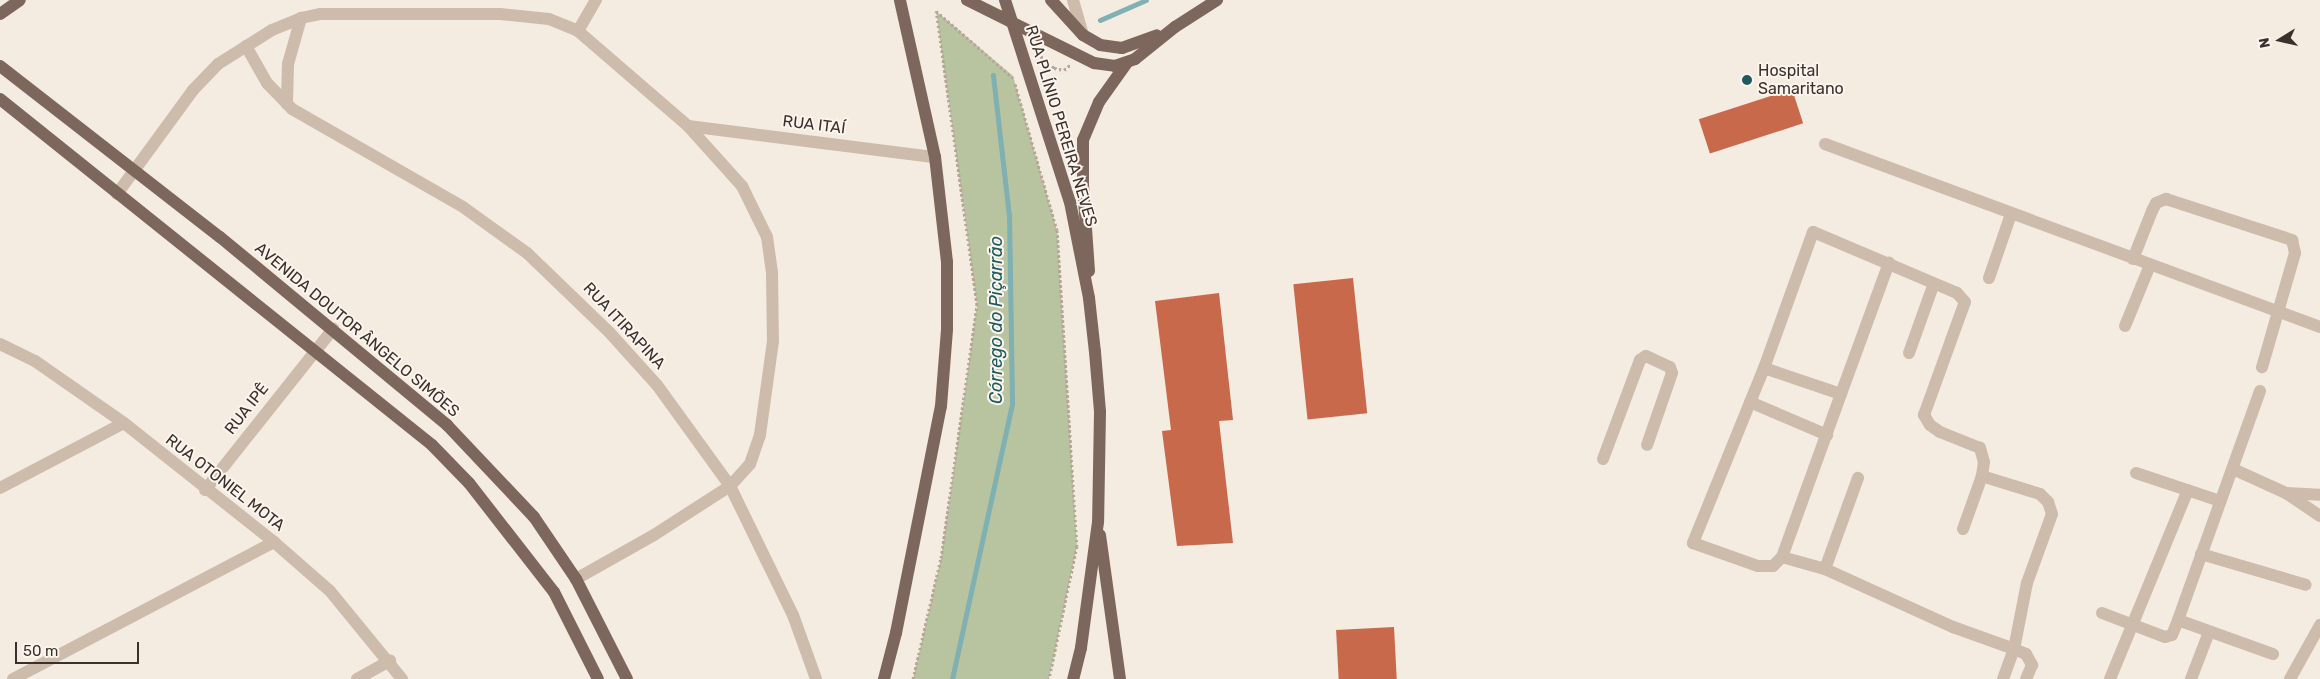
<!DOCTYPE html>
<meta charset="utf-8">
<style>
body{margin:0}
#map{position:relative;width:2320px;height:679px;overflow:hidden;background:#f4ebe1;font-family:Rubik,sans-serif}
div>[style]{position:absolute}
.green>*{inset:0;background:#b8c4a0}
.stream>*{height:5px;margin:-2.5px;padding:0 2.5px;transform-origin:2.5px;border-radius:2.5px;background:#7fb0b2}
.building>*{inset:0;background:#c8694b;transform-origin:0 0}
.path>*{height:3px;margin-top:-1.5px;transform-origin:0;background:repeating-linear-gradient(90deg,#b9a596 0 2.5px,transparent 0 5px)}
.minor>*{height:12px;margin:-6px;padding:0 6px;transform-origin:6px;border-radius:6px;background:#cdbbac}
.major>*{height:12px;margin:-6px;padding:0 6px;transform-origin:6px;border-radius:6px;background:#7d675c}
.dots>*{width:14px;height:14px;translate:-50% -50%;box-sizing:border-box;border:2px solid #fbf5ee;border-radius:50%}
span{translate:-50% -50%;white-space:nowrap;text-align:center;line-height:1.15;-webkit-text-stroke:4px #fbf5ee;paint-order:stroke}
.poi-label{font-size:16px;color:#3b302b}
.left{translate:0 -50%;text-align:left}
.street-label{font-size:16px;color:#3b302b}
.water-label{font-size:18px;color:#1f5a5e;font-style:italic}
.north{position:absolute;left:2255px;top:15px;width:50px;height:50px;-webkit-text-stroke:4px #fbf5ee;paint-order:stroke;rotate:260deg;font-size:14px;font-weight:700;line-height:20px;text-align:center;color:#3b302b}
.north::after{content:'';display:block;margin:auto;width:18px;height:22px;background:#3b302b;clip-path:polygon(50% 0,100% 100%,50% 72%,0 100%)}
.scale{position:absolute;left:15px;top:642px;width:124px;height:22px;box-sizing:border-box;border:2px solid #3b302b;border-top:0;padding-left:6px;font-size:15px;line-height:18px;white-space:nowrap;color:#3b302b;-webkit-text-stroke:4px #fbf5ee;paint-order:stroke}
</style>
<div id="map">
<div class="green">
<div style="clip-path:polygon(936px 11px,1013px 76px,1057px 230px,1077px 546px,1049px 679px,913px 679px,941px 558px,977px 305px)"></div>
</div>
<div class="stream">
<div style="left:1100px;top:20px;width:50px;rotate:-23.5deg"></div>
<div style="left:952px;top:679px;width:282px;rotate:-77.7deg"></div>
<div style="left:1012px;top:403px;width:187px;rotate:-90.9deg"></div>
<div style="left:1009px;top:216px;width:142px;rotate:-96.5deg"></div>
</div>
<div class="building">
<div style="left:1792px;top:89px;width:36px;height:98px;rotate:72deg"></div>
<div style="left:1353px;top:278px;width:136px;height:60px;rotate:84deg"></div>
<div style="clip-path:polygon(1219px 293px,1233px 420px,1219px 421px,1233px 543px,1177px 546px,1162px 431px,1171px 430px,1155px 301px)"></div>
<div style="left:1394px;top:627px;width:52px;height:58px;rotate:87deg"></div>
</div>
<div class="path">
<div style="left:1037px;top:53px;width:23px;rotate:41deg"></div>
<div style="left:1054px;top:68px;width:10px;rotate:11deg"></div>
<div style="left:1064px;top:70px;width:8px;rotate:-40deg"></div>
<div style="left:1015px;top:84px;width:152px;rotate:74deg"></div>
<div style="left:1057px;top:230px;width:317px;rotate:86.4deg"></div>
<div style="left:1077px;top:546px;width:136px;rotate:101.9deg"></div>
<div style="left:913px;top:679px;width:124px;rotate:-77deg"></div>
<div style="left:941px;top:558px;width:256px;rotate:-81.9deg"></div>
<div style="left:977px;top:305px;width:297px;rotate:-97.9deg"></div>
<div style="left:936px;top:11px;width:102px;rotate:41deg"></div>
</div>
<div class="minor">
<div style="left:1073px;top:0;width:36px;rotate:74deg"></div>
<div style="left:578px;top:31px;width:36px;rotate:-60deg"></div>
<div style="left:246px;top:46px;width:43px;rotate:60.4deg"></div>
<div style="left:267px;top:83px;width:36px;rotate:46deg"></div>
<div style="left:292px;top:109px;width:197px;rotate:29.8deg"></div>
<div style="left:463px;top:207px;width:79px;rotate:35.7deg"></div>
<div style="left:527px;top:253px;width:115px;rotate:43.9deg"></div>
<div style="left:610px;top:333px;width:70px;rotate:47.9deg"></div>
<div style="left:657px;top:385px;width:125px;rotate:54.1deg"></div>
<div style="left:730px;top:486px;width:144px;rotate:64deg"></div>
<div style="left:793px;top:615px;width:68px;rotate:70.2deg"></div>
<div style="left:287px;top:104px;width:40px;rotate:-88.6deg"></div>
<div style="left:288px;top:64px;width:48px;rotate:-74.2deg"></div>
<div style="left:688px;top:126px;width:249px;rotate:7.2deg"></div>
<div style="left:1825px;top:144px;width:528px;rotate:20.29deg"></div>
<div style="left:117px;top:194px;width:129px;rotate:-53.8deg"></div>
<div style="left:193px;top:90px;width:36px;rotate:-46deg"></div>
<div style="left:218px;top:64px;width:64px;rotate:-32.2deg"></div>
<div style="left:272px;top:30px;width:31px;rotate:-22deg"></div>
<div style="left:301px;top:18px;width:19px;rotate:-12deg"></div>
<div style="left:320px;top:14px;width:180px"></div>
<div style="left:500px;top:14px;width:49px;rotate:5.8deg"></div>
<div style="left:549px;top:19px;width:31px;rotate:22deg"></div>
<div style="left:578px;top:31px;width:145px;rotate:40.8deg"></div>
<div style="left:688px;top:126px;width:81px;rotate:48deg"></div>
<div style="left:742px;top:186px;width:57px;rotate:63.9deg"></div>
<div style="left:767px;top:237px;width:36px;rotate:82deg"></div>
<div style="left:772px;top:273px;width:68px;rotate:89.2deg"></div>
<div style="left:773px;top:341px;width:95px;rotate:97.9deg"></div>
<div style="left:760px;top:435px;width:31px;rotate:109deg"></div>
<div style="left:750px;top:464px;width:30px;rotate:132deg"></div>
<div style="left:730px;top:486px;width:90px;rotate:147.2deg"></div>
<div style="left:654px;top:535px;width:90px;rotate:150.6deg"></div>
<div style="left:2133px;top:259px;width:52px;rotate:-68.4deg"></div>
<div style="left:2152px;top:211px;width:9px;rotate:-63deg"></div>
<div style="left:2156px;top:203px;width:11px;rotate:-22deg"></div>
<div style="left:2166px;top:199px;width:133px;rotate:18deg"></div>
<div style="left:2292px;top:240px;width:13px;rotate:77deg"></div>
<div style="left:2295px;top:253px;width:119px;rotate:106.1deg"></div>
<div style="left:1989px;top:278px;width:68px;rotate:-71deg"></div>
<div style="left:2125px;top:326px;width:66px;rotate:-67.7deg"></div>
<div style="left:0;top:344px;width:39px;rotate:26deg"></div>
<div style="left:35px;top:361px;width:108px;rotate:34.9deg"></div>
<div style="left:124px;top:423px;width:191px;rotate:38.4deg"></div>
<div style="left:274px;top:542px;width:74px;rotate:41.2deg"></div>
<div style="left:330px;top:591px;width:114px;rotate:50.7deg"></div>
<div style="left:1909px;top:353px;width:74px;rotate:-70.3deg"></div>
<div style="left:1764px;top:368px;width:81px;rotate:18.7deg"></div>
<div style="left:1841px;top:394px;width:140px;rotate:-69.9deg"></div>
<div style="left:2260px;top:391px;width:243px;rotate:109.7deg"></div>
<div style="left:2178px;top:620px;width:101px;rotate:19.7deg"></div>
<div style="left:1750px;top:402px;width:84px;rotate:23.2deg"></div>
<div style="left:1603px;top:459px;width:106px;rotate:-69.5deg"></div>
<div style="left:1640px;top:360px;width:7px;rotate:-34deg"></div>
<div style="left:1646px;top:356px;width:26px;rotate:25deg"></div>
<div style="left:1670px;top:367px;width:6px;rotate:72deg"></div>
<div style="left:1672px;top:373px;width:76px;rotate:109.1deg"></div>
<div style="left:2233px;top:469px;width:58px;rotate:24.4deg"></div>
<div style="left:2286px;top:493px;width:41px;rotate:34.1deg"></div>
<div style="left:2136px;top:473px;width:89px;rotate:18.4deg"></div>
<div style="left:0;top:488px;width:140px;rotate:-27.7deg"></div>
<div style="left:205px;top:490px;width:206px;rotate:-51.5deg"></div>
<div style="left:2286px;top:493px;width:34px;rotate:3deg"></div>
<div style="left:1963px;top:529px;width:56px;rotate:-70.3deg"></div>
<div style="left:2201px;top:554px;width:109px;rotate:16.4deg"></div>
<div style="left:1782px;top:557px;width:173px;rotate:-70.1deg"></div>
<div style="left:1825px;top:569px;width:97px;rotate:-70.1deg"></div>
<div style="left:2102px;top:613px;width:67px;rotate:20.9deg"></div>
<div style="left:2165px;top:637px;width:7px;rotate:-16deg"></div>
<div style="left:2172px;top:635px;width:16px;rotate:-68deg"></div>
<div style="left:13px;top:679px;width:295px;rotate:-27.7deg"></div>
<div style="left:357px;top:679px;width:38px;rotate:-29deg"></div>
<div style="left:2003px;top:679px;width:32px;rotate:-70deg"></div>
<div style="left:2014px;top:649px;width:67px;rotate:-78.9deg"></div>
<div style="left:2027px;top:583px;width:73px;rotate:-70.1deg"></div>
<div style="left:2052px;top:514px;width:13px;rotate:-108deg"></div>
<div style="left:2048px;top:502px;width:11px;rotate:-135deg"></div>
<div style="left:2040px;top:494px;width:61px;rotate:-162.8deg"></div>
<div style="left:1982px;top:476px;width:14px;rotate:-82deg"></div>
<div style="left:1984px;top:462px;width:15px;rotate:-106deg"></div>
<div style="left:1980px;top:448px;width:43px;rotate:-158.2deg"></div>
<div style="left:1940px;top:432px;width:12px;rotate:-145deg"></div>
<div style="left:1930px;top:425px;width:12px;rotate:-121deg"></div>
<div style="left:1924px;top:415px;width:120px;rotate:-70.1deg"></div>
<div style="left:1965px;top:302px;width:12px;rotate:-132deg"></div>
<div style="left:1957px;top:293px;width:156px;rotate:-157deg"></div>
<div style="left:1813px;top:232px;width:145px;rotate:109.8deg"></div>
<div style="left:1764px;top:368px;width:189px;rotate:112.1deg"></div>
<div style="left:1693px;top:543px;width:69px;rotate:19.5deg"></div>
<div style="left:1758px;top:566px;width:15px"></div>
<div style="left:1773px;top:566px;width:13px;rotate:-45deg"></div>
<div style="left:1782px;top:557px;width:45px;rotate:15.6deg"></div>
<div style="left:1825px;top:569px;width:141px;rotate:24.4deg"></div>
<div style="left:1953px;top:627px;width:65px;rotate:19.8deg"></div>
<div style="left:2014px;top:649px;width:13px;rotate:23deg"></div>
<div style="left:2026px;top:654px;width:13px;rotate:61deg"></div>
<div style="left:2032px;top:665px;width:15px;rotate:113deg"></div>
<div style="left:2110px;top:679px;width:204px;rotate:-67.6deg"></div>
<div style="left:2191px;top:679px;width:50px;rotate:-69deg"></div>
<div style="left:2290px;top:679px;width:62px;rotate:-60.9deg"></div>
</div>
<div class="major">
<div style="left:967px;top:0;width:142px;rotate:26.4deg"></div>
<div style="left:1094px;top:63px;width:21px;rotate:8deg"></div>
<div style="left:1115px;top:66px;width:21px;rotate:-19deg"></div>
<div style="left:1135px;top:59px;width:51px;rotate:-38.7deg"></div>
<div style="left:1175px;top:27px;width:50px;rotate:-32.7deg"></div>
<div style="left:1005px;top:0;width:212px;rotate:72.2deg"></div>
<div style="left:1070px;top:202px;width:98px;rotate:78.8deg"></div>
<div style="left:1089px;top:298px;width:54px;rotate:83.7deg"></div>
<div style="left:1095px;top:352px;width:60px;rotate:85.2deg"></div>
<div style="left:1100px;top:412px;width:110px;rotate:91deg"></div>
<div style="left:1098px;top:522px;width:127px;rotate:97.7deg"></div>
<div style="left:1081px;top:648px;width:32px;rotate:104deg"></div>
<div style="left:1051px;top:0;width:47px;rotate:47.6deg"></div>
<div style="left:1083px;top:35px;width:20px;rotate:30deg"></div>
<div style="left:1100px;top:45px;width:22px;rotate:8deg"></div>
<div style="left:1122px;top:48px;width:37px;rotate:-20deg"></div>
<div style="left:0;top:14px;width:24px;rotate:-35deg"></div>
<div style="left:0;top:66px;width:279px;rotate:37.9deg"></div>
<div style="left:220px;top:237px;width:295px;rotate:39.6deg"></div>
<div style="left:447px;top:425px;width:127px;rotate:46.6deg"></div>
<div style="left:534px;top:517px;width:75px;rotate:55.9deg"></div>
<div style="left:576px;top:579px;width:112px;rotate:63deg"></div>
<div style="left:0;top:99px;width:553px;rotate:38.69deg"></div>
<div style="left:432px;top:445px;width:53px;rotate:45.8deg"></div>
<div style="left:469px;top:483px;width:138px;rotate:52.1deg"></div>
<div style="left:554px;top:592px;width:97px;rotate:63.2deg"></div>
<div style="left:1089px;top:271px;width:86px;rotate:-94deg"></div>
<div style="left:1083px;top:185px;width:45px;rotate:-90deg"></div>
<div style="left:1083px;top:140px;width:41px;rotate:-67.2deg"></div>
<div style="left:1099px;top:102px;width:47px;rotate:-54.6deg"></div>
<div style="left:1100px;top:535px;width:145px;rotate:82.1deg"></div>
<div style="left:884px;top:679px;width:48px;rotate:-75.4deg"></div>
<div style="left:896px;top:633px;width:231px;rotate:-78.8deg"></div>
<div style="left:941px;top:406px;width:77px;rotate:-85.5deg"></div>
<div style="left:947px;top:329px;width:67px;rotate:-90deg"></div>
<div style="left:947px;top:262px;width:106px;rotate:-96.5deg"></div>
<div style="left:935px;top:157px;width:161px;rotate:-102.6deg"></div>
</div>
<div class="dots">
<div style="left:1747px;top:80px;background:#1f5a5e"></div>
</div>
<div class="poi-label">
<span class="left" style="left:1758px;top:80px">Hospital<br>Samaritano</span>
</div>
<div class="street-label">
<span style="left:814px;top:125px;rotate:7deg">RUA ITAÍ</span>
<span style="left:1061px;top:126px;rotate:73deg">RUA PLÍNIO PEREIRA NEVES</span>
<span style="left:624px;top:326px;rotate:47deg">RUA ITIRAPINA</span>
<span style="left:357px;top:330px;rotate:40deg">AVENIDA DOUTOR ÂNGELO SIMÕES</span>
<span style="left:247px;top:409px;rotate:-52deg">RUA IPÊ</span>
<span style="left:225px;top:483px;rotate:38deg">RUA OTONIEL MOTA</span>
</div>
<div class="water-label">
<span style="left:996px;top:320px;rotate:-90deg">Córrego do Piçarrão</span>
</div>
<div class="north">N</div>
<div class="scale">50 m</div>
</div>
